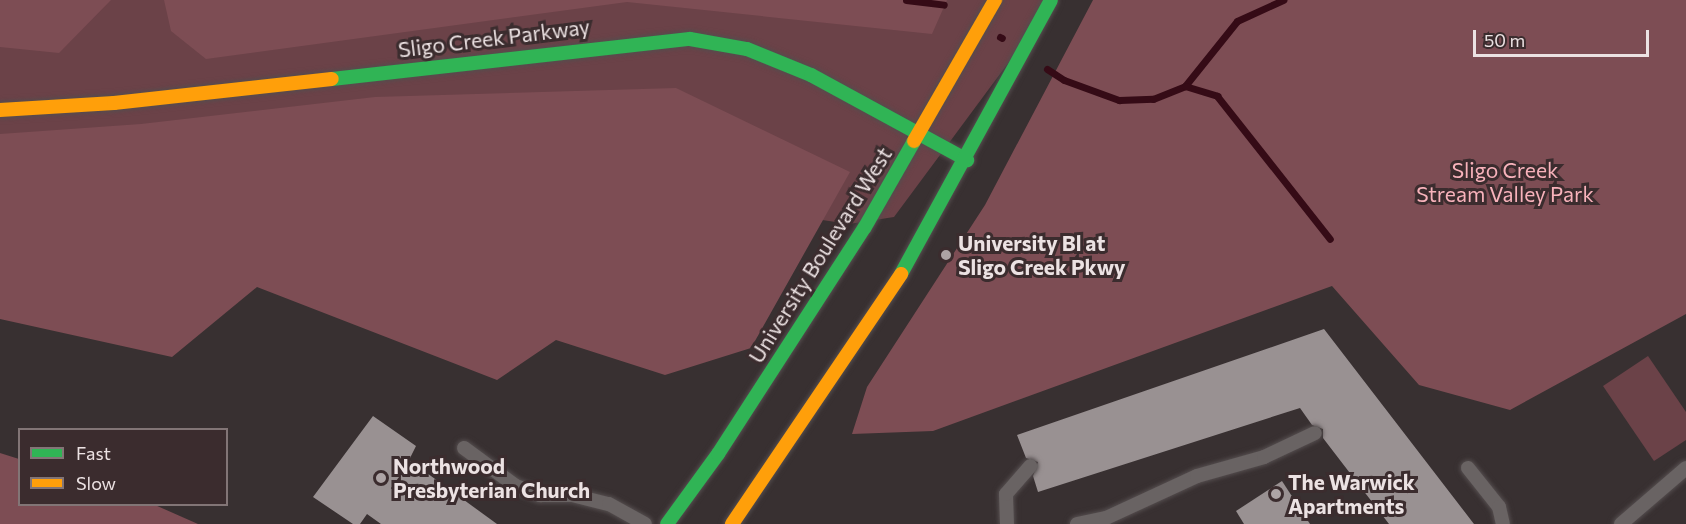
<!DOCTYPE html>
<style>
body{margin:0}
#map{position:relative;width:1686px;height:524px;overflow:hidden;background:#383031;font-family:Commissioner,sans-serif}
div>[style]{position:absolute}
.green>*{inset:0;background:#6b4248}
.forest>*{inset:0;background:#7d4d54}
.stream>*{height:7px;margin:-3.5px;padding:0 3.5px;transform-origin:3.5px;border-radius:3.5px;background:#350b16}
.building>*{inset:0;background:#999192}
.roads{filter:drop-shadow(0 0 2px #544d4e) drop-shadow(0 0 2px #544d4e)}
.lane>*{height:14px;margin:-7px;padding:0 7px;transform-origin:7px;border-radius:7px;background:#696363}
.fast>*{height:14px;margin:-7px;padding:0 7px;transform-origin:7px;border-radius:7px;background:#30b455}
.slow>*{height:14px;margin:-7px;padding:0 7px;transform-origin:7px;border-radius:7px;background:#ff9f0a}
.dots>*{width:16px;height:16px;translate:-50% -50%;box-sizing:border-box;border:3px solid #3b2c2e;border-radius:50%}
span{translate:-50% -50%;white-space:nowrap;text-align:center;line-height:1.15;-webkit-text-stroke:6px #3b2c2e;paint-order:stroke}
.street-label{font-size:21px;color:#ece2e3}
.park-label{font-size:21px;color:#f8b2bb}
.poi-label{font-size:21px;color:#ece2e3;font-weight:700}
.left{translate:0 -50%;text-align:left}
.legend{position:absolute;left:18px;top:428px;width:210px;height:78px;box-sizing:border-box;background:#3b2c2e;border:2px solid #827576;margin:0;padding:8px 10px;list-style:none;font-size:18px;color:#ece2e3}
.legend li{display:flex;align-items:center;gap:12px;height:30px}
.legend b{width:30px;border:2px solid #827576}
.scale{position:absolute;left:1473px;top:30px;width:176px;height:27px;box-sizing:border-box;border:3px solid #ece2e3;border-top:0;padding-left:8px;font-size:18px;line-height:21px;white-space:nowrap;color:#ece2e3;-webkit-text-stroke:4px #3b2c2e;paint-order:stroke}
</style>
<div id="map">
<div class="green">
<div style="clip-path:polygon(0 0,1055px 0,894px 217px,849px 224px,728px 206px,0 258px)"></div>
<div style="clip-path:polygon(1648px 356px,1686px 412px,1686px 440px,1654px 461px,1603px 386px)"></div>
</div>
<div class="forest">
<div style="clip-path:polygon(0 0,111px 0,59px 53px,0 47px)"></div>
<div style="clip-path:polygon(164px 0,947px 0,932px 34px,627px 2px,206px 59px,171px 31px)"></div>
<div style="clip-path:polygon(1093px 0,1686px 0,1686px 314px,1510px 410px,1419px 385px,1332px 286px,933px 431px,852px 434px,867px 387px,985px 205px)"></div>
<div style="clip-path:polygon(676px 88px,850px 172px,751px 348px,665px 375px,556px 340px,497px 380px,257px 287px,172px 357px,0 319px,0 134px,141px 124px,375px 97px)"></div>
<div style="clip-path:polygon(0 453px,19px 459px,20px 504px,155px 505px,198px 524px,0 524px)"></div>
</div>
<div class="stream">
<div style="left:906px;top:0;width:38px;rotate:7deg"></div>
<div style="left:1000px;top:37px;width:2px;rotate:27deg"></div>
<div style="left:1047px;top:69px;width:20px;rotate:33deg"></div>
<div style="left:1064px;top:80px;width:59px;rotate:20deg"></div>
<div style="left:1119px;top:100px;width:34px;rotate:-2deg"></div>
<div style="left:1153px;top:99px;width:35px;rotate:-22deg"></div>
<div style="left:1185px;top:86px;width:83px;rotate:-51.3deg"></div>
<div style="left:1237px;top:21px;width:51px;rotate:-24.5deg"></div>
<div style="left:1185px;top:86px;width:34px;rotate:17deg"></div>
<div style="left:1217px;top:96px;width:182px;rotate:51.7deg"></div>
</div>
<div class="building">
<div style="clip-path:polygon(1324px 329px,1474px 524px,1389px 524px,1323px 438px,1323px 429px,1312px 425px,1300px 408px,1038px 492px,1033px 476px,1038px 462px,1026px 458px,1017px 435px)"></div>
<div style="clip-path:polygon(373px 416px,416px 446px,409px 460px,497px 524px,381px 524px,367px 514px,360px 524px,353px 524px,313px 497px)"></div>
<div style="clip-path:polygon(1282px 481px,1310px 524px,1244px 524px,1236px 511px)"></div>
</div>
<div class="roads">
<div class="lane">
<div style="left:464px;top:448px;width:64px;rotate:36.2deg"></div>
<div style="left:516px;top:486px;width:26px;rotate:21deg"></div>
<div style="left:540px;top:495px;width:32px"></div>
<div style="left:572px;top:495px;width:38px;rotate:14deg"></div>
<div style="left:609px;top:504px;width:41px;rotate:29.1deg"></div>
<div style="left:1468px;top:468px;width:50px;rotate:51.5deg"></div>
<div style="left:1499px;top:507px;width:17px;rotate:77deg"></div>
<div style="left:1007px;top:524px;width:30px;rotate:-92deg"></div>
<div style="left:1006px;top:494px;width:37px;rotate:-49deg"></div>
<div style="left:1077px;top:524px;width:30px;rotate:-12deg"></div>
<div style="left:1106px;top:518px;width:100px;rotate:-24.8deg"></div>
<div style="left:1197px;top:476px;width:70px;rotate:-15.8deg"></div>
<div style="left:1264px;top:457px;width:56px;rotate:-25.2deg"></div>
<div style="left:1621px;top:524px;width:86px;rotate:-40.7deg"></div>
</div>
<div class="fast">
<div style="left:332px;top:79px;width:360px;rotate:-6.4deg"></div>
<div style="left:690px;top:39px;width:58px;rotate:10deg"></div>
<div style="left:747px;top:49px;width:69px;rotate:22.1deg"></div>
<div style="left:811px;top:75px;width:178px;rotate:28.6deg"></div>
<div style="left:901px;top:274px;width:312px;rotate:-61.3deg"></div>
<div style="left:667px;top:524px;width:87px;rotate:-53.9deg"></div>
<div style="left:718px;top:454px;width:270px;rotate:-57.1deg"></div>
<div style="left:865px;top:227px;width:99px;rotate:-60.3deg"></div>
</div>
<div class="slow">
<div style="left:0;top:110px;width:114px;rotate:-3.5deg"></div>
<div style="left:114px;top:103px;width:219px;rotate:-6.3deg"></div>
<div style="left:914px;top:141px;width:163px;rotate:-60.1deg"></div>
<div style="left:732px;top:524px;width:302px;rotate:-55.9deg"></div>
</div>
</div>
<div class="dots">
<div style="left:946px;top:255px;background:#ada4a5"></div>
<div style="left:381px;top:478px;background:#ada4a5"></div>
<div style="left:1276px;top:494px;background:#ada4a5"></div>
</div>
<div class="street-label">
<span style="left:494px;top:38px;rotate:-7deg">Sligo Creek Parkway</span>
<span style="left:820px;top:255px;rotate:-58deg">University Boulevard West</span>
</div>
<div class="park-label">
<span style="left:1505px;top:182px">Sligo Creek<br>Stream Valley Park</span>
</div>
<div class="poi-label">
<span class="left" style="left:958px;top:255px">University Bl at<br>Sligo Creek Pkwy</span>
<span class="left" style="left:393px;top:478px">Northwood<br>Presbyterian Church</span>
<span class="left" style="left:1288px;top:494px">The Warwick<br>Apartments</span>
</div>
<ul class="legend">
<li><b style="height:8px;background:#30b455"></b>Fast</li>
<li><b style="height:8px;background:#ff9f0a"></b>Slow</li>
</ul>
<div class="scale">50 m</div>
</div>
